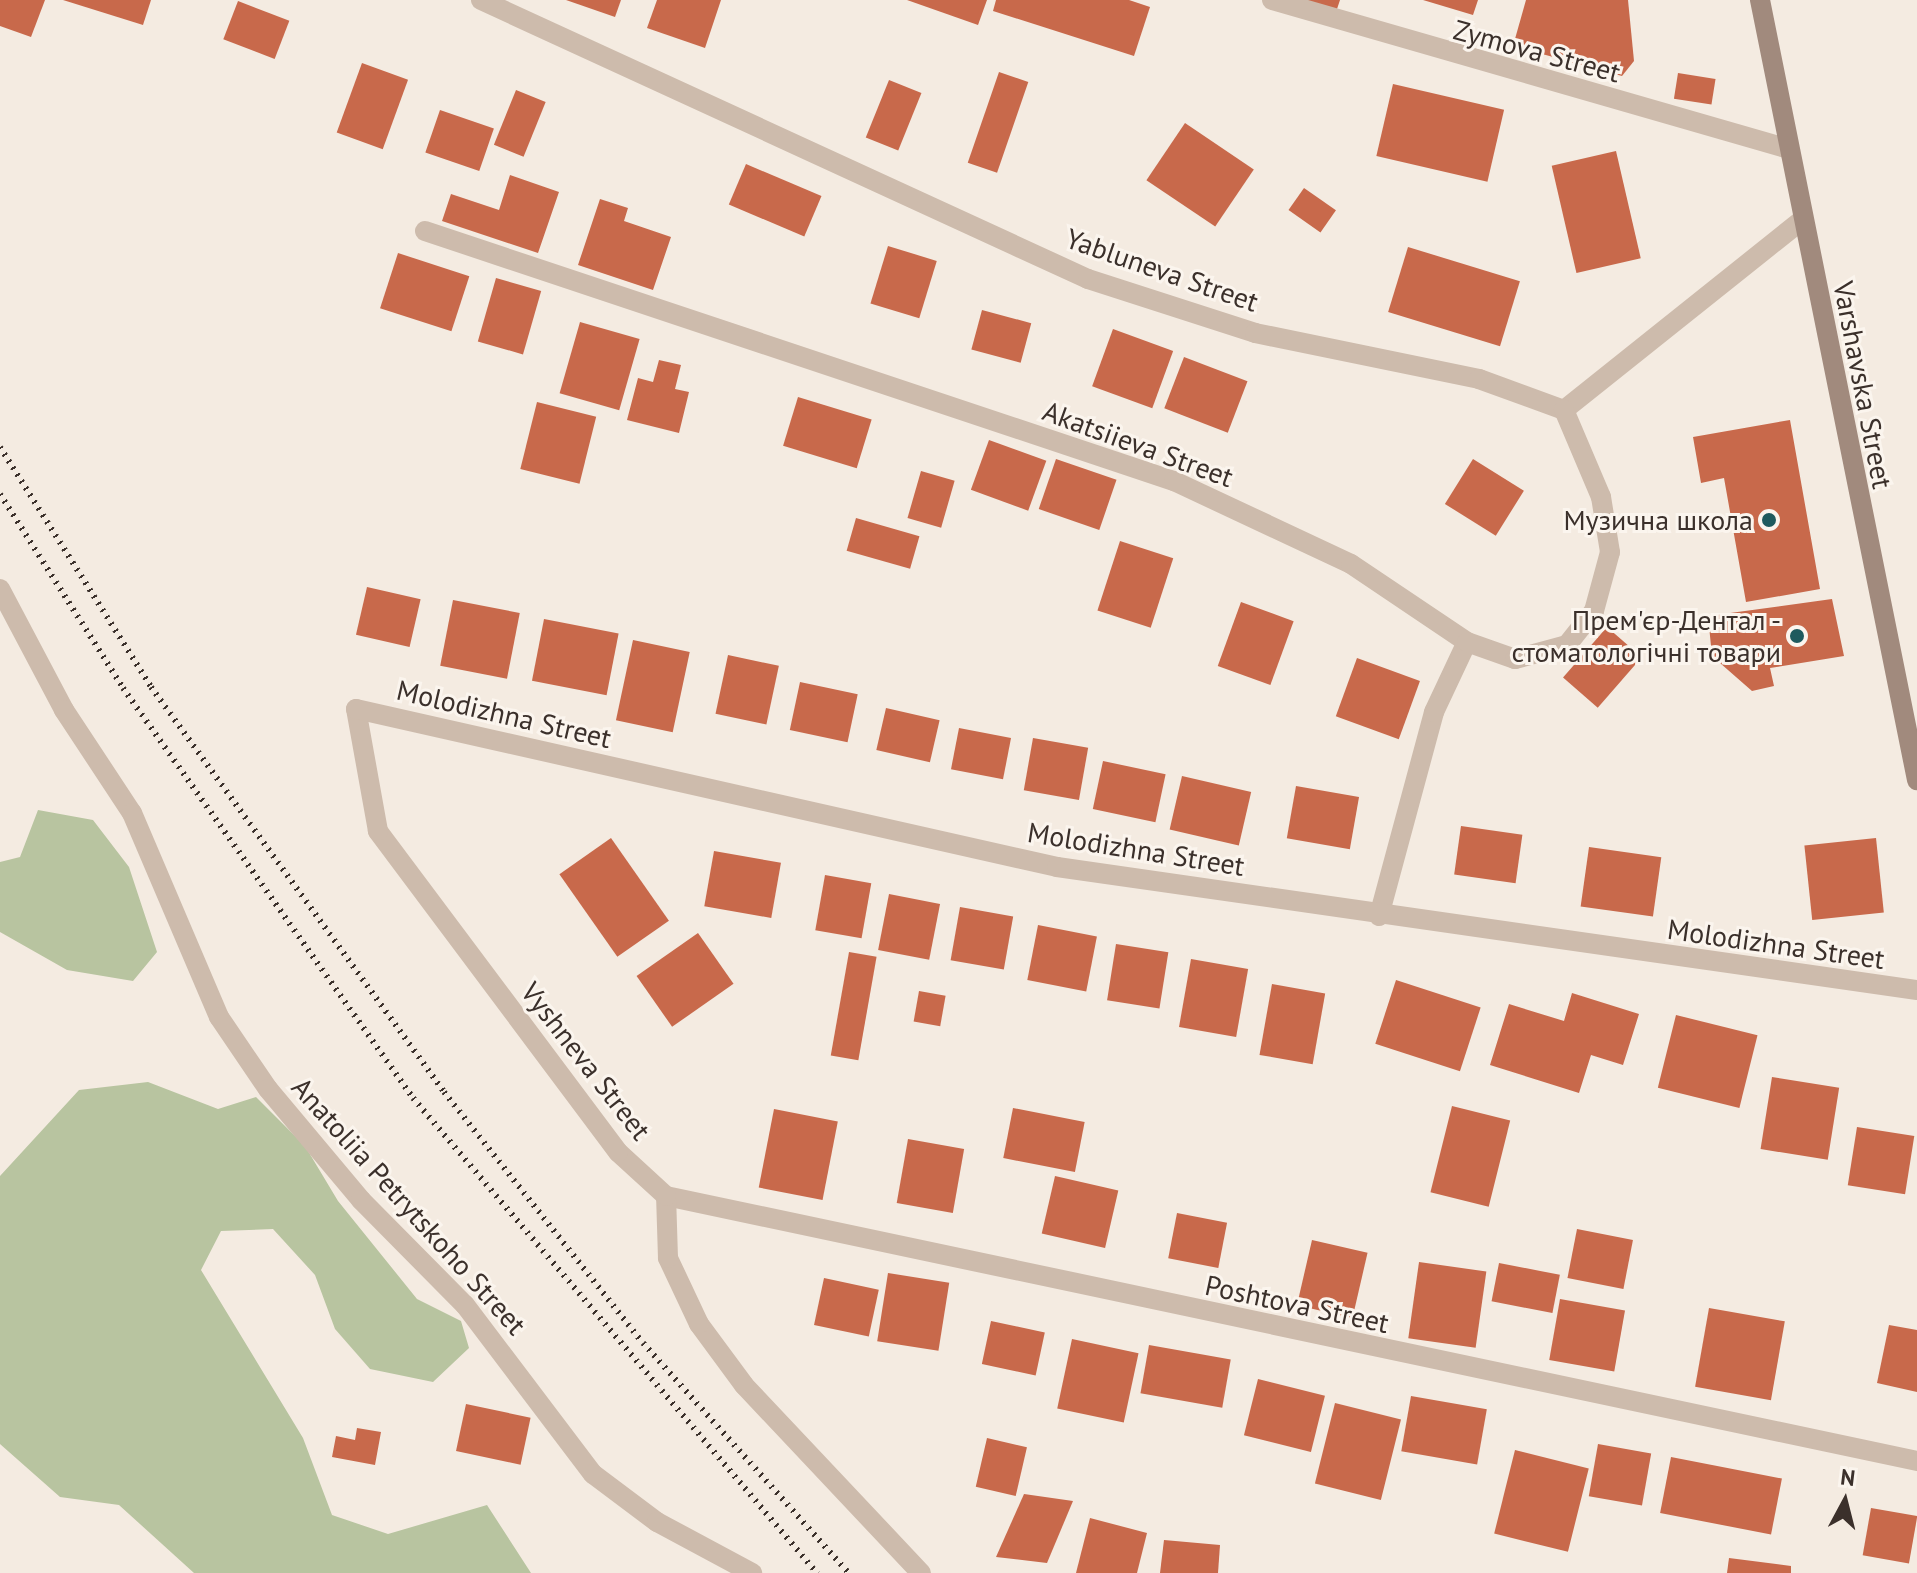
<!DOCTYPE html>
<meta charset="utf-8">
<style>
body{margin:0}
#map{position:relative;width:1917px;height:1573px;overflow:hidden;background:#f4ebe1;font-family:"PT Sans",sans-serif}
div>[style]{position:absolute}
.green>*{inset:0;background:#b8c4a0}
.building>*{inset:0;background:#c8694b;transform-origin:0 0}
.lane>*{height:20px;margin:-10px;padding:0 10px;transform-origin:10px;border-radius:10px;background:#cdbbac}
.street>*{height:20px;margin:-10px;padding:0 10px;transform-origin:10px;border-radius:10px;background:#cdbbac}
.secondary>*{height:20px;margin:-10px;padding:0 10px;transform-origin:10px;border-radius:10px;background:#a18a7d}
.rail>*{height:6px;margin-top:-3px;transform-origin:0;background:repeating-linear-gradient(90deg,#3b302b 0 2px,transparent 0 8px)}
.dots>*{width:22px;height:22px;translate:-50% -50%;box-sizing:border-box;border:4px solid #fbf5ee;border-radius:50%}
span{translate:-50% -50%;white-space:nowrap;text-align:center;line-height:1.15;-webkit-text-stroke:6px #fbf5ee;paint-order:stroke}
.street-label{font-size:28px;color:#3b302b}
.poi-label{font-size:28px;color:#3b302b}
.right{translate:-100% -50%;text-align:right}
.north{position:absolute;left:1805px;top:1461px;width:80px;height:80px;-webkit-text-stroke:6px #fbf5ee;paint-order:stroke;rotate:7deg;font-size:22px;font-weight:700;line-height:32px;text-align:center;color:#3b302b}
.north::after{content:'';display:block;margin:auto;width:28px;height:36px;background:#3b302b;clip-path:polygon(50% 0,100% 100%,50% 72%,0 100%)}
</style>
<div id="map">
<div class="green">
<div style="clip-path:polygon(38px 810px,93px 820px,129px 867px,157px 952px,133px 981px,67px 970px,0 932px,0 862px,20px 857px)"></div>
<div style="clip-path:polygon(148px 1082px,218px 1109px,256px 1097px,305px 1146px,338px 1201px,417px 1299px,461px 1321px,469px 1348px,433px 1382px,370px 1369px,335px 1329px,315px 1275px,273px 1229px,221px 1231px,201px 1270px,303px 1438px,332px 1515px,388px 1534px,487px 1505px,531px 1573px,194px 1573px,119px 1505px,60px 1497px,0 1444px,0 1176px,79px 1090px)"></div>
</div>
<div class="building">
<div style="clip-path:polygon(0 0,45px 0,31px 37px,0 26px)"></div>
<div style="clip-path:polygon(63px 0,151px 0,143px 25px)"></div>
<div style="clip-path:polygon(566px 0,621px 0,615px 17px)"></div>
<div style="clip-path:polygon(657px 0,721px 0,705px 48px,647px 28px)"></div>
<div style="clip-path:polygon(907px 0,987px 0,978px 25px)"></div>
<div style="clip-path:polygon(996px 0,1129px 0,1150px 7px,1134px 56px,993px 11px)"></div>
<div style="clip-path:polygon(1299px 0,1340px 0,1336px 12px)"></div>
<div style="clip-path:polygon(1423px 0,1478px 0,1473px 15px)"></div>
<div style="clip-path:polygon(1526px 0,1628px 0,1634px 61px,1622px 76px,1513px 46px)"></div>
<div style="left:238px;top:1px;width:55px;height:41px;rotate:21deg"></div>
<div style="left:362px;top:63px;width:49px;height:74px;rotate:20deg"></div>
<div style="left:999px;top:72px;width:31px;height:96px;rotate:19deg"></div>
<div style="left:1678px;top:73px;width:38px;height:26px;rotate:9deg"></div>
<div style="left:889px;top:80px;width:35px;height:62px;rotate:22deg"></div>
<div style="left:1393px;top:84px;width:114px;height:74px;rotate:13deg"></div>
<div style="left:516px;top:90px;width:32px;height:59px;rotate:22deg"></div>
<div style="left:440px;top:110px;width:57px;height:45px;rotate:19deg"></div>
<div style="left:1185px;top:123px;width:83px;height:69px;rotate:34deg"></div>
<div style="left:1616px;top:151px;width:110px;height:66px;rotate:77deg"></div>
<div style="left:746px;top:164px;width:82px;height:44px;rotate:23deg"></div>
<div style="clip-path:polygon(510px 175px,559px 192px,538px 253px,442px 221px,451px 194px,499px 210px)"></div>
<div style="left:1304px;top:188px;width:39px;height:27px;rotate:35deg"></div>
<div style="clip-path:polygon(600px 199px,628px 208px,624px 221px,671px 237px,653px 290px,578px 265px)"></div>
<div style="left:888px;top:246px;width:51px;height:60px;rotate:17deg"></div>
<div style="left:1408px;top:247px;width:117px;height:68px;rotate:17deg"></div>
<div style="left:398px;top:253px;width:75px;height:58px;rotate:18deg"></div>
<div style="left:496px;top:278px;width:47px;height:66px;rotate:16deg"></div>
<div style="left:982px;top:310px;width:51px;height:41px;rotate:15deg"></div>
<div style="left:580px;top:322px;width:62px;height:74px;rotate:16deg"></div>
<div style="left:1113px;top:329px;width:64px;height:61px;rotate:20deg"></div>
<div style="left:1184px;top:357px;width:68px;height:55px;rotate:21deg"></div>
<div style="clip-path:polygon(659px 360px,681px 365px,675px 389px,689px 392px,679px 433px,627px 420px,638px 378px,653px 382px)"></div>
<div style="left:798px;top:397px;width:77px;height:51px;rotate:17deg"></div>
<div style="left:537px;top:402px;width:61px;height:69px;rotate:14deg"></div>
<div style="clip-path:polygon(1790px 420px,1820px 589px,1746px 602px,1724px 478px,1701px 483px,1693px 437px)"></div>
<div style="left:989px;top:440px;width:61px;height:53px;rotate:20deg"></div>
<div style="left:1056px;top:459px;width:64px;height:53px;rotate:19deg"></div>
<div style="left:1473px;top:459px;width:60px;height:53px;rotate:32deg"></div>
<div style="left:921px;top:471px;width:35px;height:49px;rotate:16deg"></div>
<div style="left:856px;top:518px;width:66px;height:34px;rotate:16deg"></div>
<div style="left:1120px;top:541px;width:56px;height:73px;rotate:18deg"></div>
<div style="left:367px;top:587px;width:55px;height:49px;rotate:13deg"></div>
<div style="clip-path:polygon(1832px 599px,1844px 656px,1770px 668px,1774px 686px,1752px 691px,1712px 656px,1708px 616px)"></div>
<div style="left:453px;top:600px;width:68px;height:67px;rotate:11deg"></div>
<div style="left:1241px;top:602px;width:56px;height:68px;rotate:20deg"></div>
<div style="left:544px;top:619px;width:76px;height:63px;rotate:11deg"></div>
<div style="left:1607px;top:627px;width:46px;height:67px;rotate:41deg"></div>
<div style="left:633px;top:640px;width:58px;height:82px;rotate:12deg"></div>
<div style="left:728px;top:655px;width:52px;height:60px;rotate:12deg"></div>
<div style="left:1357px;top:658px;width:67px;height:62px;rotate:20deg"></div>
<div style="left:800px;top:682px;width:59px;height:49px;rotate:12deg"></div>
<div style="left:886px;top:708px;width:55px;height:43px;rotate:13deg"></div>
<div style="left:959px;top:728px;width:53px;height:42px;rotate:11deg"></div>
<div style="left:1033px;top:738px;width:56px;height:53px;rotate:10deg"></div>
<div style="left:1103px;top:761px;width:64px;height:49px;rotate:12deg"></div>
<div style="left:1182px;top:776px;width:71px;height:55px;rotate:13deg"></div>
<div style="left:1296px;top:786px;width:64px;height:53px;rotate:10deg"></div>
<div style="left:1461px;top:826px;width:62px;height:49px;rotate:8deg"></div>
<div style="left:611px;top:838px;width:101px;height:63px;rotate:55deg"></div>
<div style="left:1876px;top:838px;width:75px;height:72px;rotate:84deg"></div>
<div style="left:1589px;top:847px;width:73px;height:60px;rotate:8deg"></div>
<div style="left:714px;top:851px;width:68px;height:56px;rotate:10deg"></div>
<div style="left:825px;top:875px;width:47px;height:56px;rotate:10deg"></div>
<div style="left:889px;top:894px;width:52px;height:57px;rotate:11deg"></div>
<div style="left:960px;top:907px;width:54px;height:54px;rotate:10deg"></div>
<div style="left:1038px;top:925px;width:60px;height:56px;rotate:11deg"></div>
<div style="left:698px;top:933px;width:62px;height:75px;rotate:55deg"></div>
<div style="left:1116px;top:944px;width:53px;height:57px;rotate:9deg"></div>
<div style="left:849px;top:952px;width:28px;height:105px;rotate:10deg"></div>
<div style="left:1191px;top:959px;width:58px;height:69px;rotate:10deg"></div>
<div style="left:1396px;top:980px;width:89px;height:67px;rotate:18deg"></div>
<div style="left:1272px;top:984px;width:54px;height:72px;rotate:10deg"></div>
<div style="left:919px;top:991px;width:27px;height:31px;rotate:10deg"></div>
<div style="clip-path:polygon(1572px 993px,1639px 1014px,1623px 1065px,1591px 1055px,1579px 1093px,1490px 1065px,1509px 1004px,1564px 1021px)"></div>
<div style="left:1676px;top:1015px;width:84px;height:75px;rotate:14deg"></div>
<div style="left:1772px;top:1077px;width:68px;height:73px;rotate:9deg"></div>
<div style="left:1452px;top:1106px;width:60px;height:89px;rotate:14deg"></div>
<div style="left:1013px;top:1108px;width:73px;height:51px;rotate:11deg"></div>
<div style="left:774px;top:1109px;width:65px;height:80px;rotate:11deg"></div>
<div style="left:1857px;top:1127px;width:58px;height:59px;rotate:9deg"></div>
<div style="left:908px;top:1139px;width:57px;height:65px;rotate:10deg"></div>
<div style="left:1055px;top:1176px;width:65px;height:59px;rotate:13deg"></div>
<div style="left:1177px;top:1213px;width:51px;height:46px;rotate:11deg"></div>
<div style="left:1577px;top:1229px;width:57px;height:50px;rotate:11deg"></div>
<div style="left:1312px;top:1240px;width:57px;height:67px;rotate:13deg"></div>
<div style="left:1419px;top:1262px;width:68px;height:77px;rotate:8deg"></div>
<div style="left:1499px;top:1263px;width:62px;height:39px;rotate:11deg"></div>
<div style="left:888px;top:1273px;width:62px;height:69px;rotate:9deg"></div>
<div style="left:824px;top:1278px;width:56px;height:48px;rotate:12deg"></div>
<div style="left:1560px;top:1299px;width:66px;height:62px;rotate:10deg"></div>
<div style="left:1709px;top:1308px;width:77px;height:80px;rotate:10deg"></div>
<div style="left:991px;top:1321px;width:55px;height:44px;rotate:12deg"></div>
<div style="clip-path:polygon(1889px 1325px,1917px 1330px,1917px 1392px,1877px 1383px)"></div>
<div style="left:1072px;top:1339px;width:68px;height:71px;rotate:12deg"></div>
<div style="left:1149px;top:1345px;width:83px;height:49px;rotate:10deg"></div>
<div style="left:1258px;top:1379px;width:69px;height:58px;rotate:14deg"></div>
<div style="left:1411px;top:1396px;width:77px;height:56px;rotate:10deg"></div>
<div style="left:1335px;top:1403px;width:68px;height:83px;rotate:14deg"></div>
<div style="left:466px;top:1404px;width:66px;height:48px;rotate:12deg"></div>
<div style="clip-path:polygon(357px 1428px,381px 1432px,375px 1465px,332px 1457px,336px 1436px,355px 1440px)"></div>
<div style="left:987px;top:1438px;width:41px;height:50px;rotate:13deg"></div>
<div style="left:1598px;top:1444px;width:54px;height:53px;rotate:10deg"></div>
<div style="left:1515px;top:1450px;width:76px;height:86px;rotate:14deg"></div>
<div style="left:1671px;top:1457px;width:113px;height:57px;rotate:11deg"></div>
<div style="clip-path:polygon(1024px 1494px,1073px 1501px,1047px 1563px,996px 1557px)"></div>
<div style="left:1871px;top:1508px;width:47px;height:48px;rotate:10deg"></div>
<div style="clip-path:polygon(1090px 1518px,1147px 1533px,1137px 1573px,1076px 1573px)"></div>
<div style="clip-path:polygon(1164px 1540px,1220px 1545px,1218px 1573px,1160px 1573px)"></div>
<div style="clip-path:polygon(1729px 1558px,1791px 1566px,1791px 1573px,1727px 1573px)"></div>
</div>
<div class="lane">
<div style="left:1379px;top:916px;width:211px;rotate:-74.9deg"></div>
<div style="left:1434px;top:712px;width:77px;rotate:-64.8deg"></div>
</div>
<div class="street">
<div style="left:481px;top:0;width:668px;rotate:24.69deg"></div>
<div style="left:1088px;top:279px;width:176px;rotate:17.9deg"></div>
<div style="left:1255px;top:333px;width:229px;rotate:11.6deg"></div>
<div style="left:1479px;top:379px;width:90px;rotate:20deg"></div>
<div style="left:1564px;top:410px;width:306px;rotate:-38.6deg"></div>
<div style="left:1272px;top:0;width:538px;rotate:16.08deg"></div>
<div style="left:425px;top:231px;width:790px;rotate:18.46deg"></div>
<div style="left:1174px;top:481px;width:195px;rotate:25.1deg"></div>
<div style="left:1351px;top:564px;width:140px;rotate:33.9deg"></div>
<div style="left:1467px;top:642px;width:51px;rotate:19.5deg"></div>
<div style="left:1515px;top:659px;width:54px;rotate:-15.1deg"></div>
<div style="left:1567px;top:645px;width:43px;rotate:-51.5deg"></div>
<div style="left:1594px;top:611px;width:61px;rotate:-74.8deg"></div>
<div style="left:1610px;top:552px;width:56px;rotate:-99.3deg"></div>
<div style="left:1601px;top:497px;width:95px;rotate:-113deg"></div>
<div style="left:0;top:589px;width:137px;rotate:62.1deg"></div>
<div style="left:64px;top:710px;width:123px;rotate:56.6deg"></div>
<div style="left:132px;top:813px;width:222px;rotate:66.9deg"></div>
<div style="left:219px;top:1017px;width:87px;rotate:55.8deg"></div>
<div style="left:268px;top:1089px;width:145px;rotate:50deg"></div>
<div style="left:361px;top:1200px;width:148px;rotate:45.3deg"></div>
<div style="left:465px;top:1305px;width:212px;rotate:52.9deg"></div>
<div style="left:593px;top:1474px;width:80px;rotate:36.9deg"></div>
<div style="left:657px;top:1522px;width:108px;rotate:28.2deg"></div>
<div style="left:666px;top:1196px;width:1279px;rotate:11.96deg"></div>
<div style="left:921px;top:1573px;width:258px;rotate:-133.3deg"></div>
<div style="left:744px;top:1385px;width:76px;rotate:-126.4deg"></div>
<div style="left:699px;top:1324px;width:73px;rotate:-115.2deg"></div>
<div style="left:668px;top:1258px;width:62px;rotate:-91.8deg"></div>
<div style="left:666px;top:1196px;width:65px;rotate:-137.5deg"></div>
<div style="left:618px;top:1152px;width:401px;rotate:-126.8deg"></div>
<div style="left:378px;top:831px;width:124px;rotate:-100.2deg"></div>
<div style="left:356px;top:709px;width:719px;rotate:12.7deg"></div>
<div style="left:1057px;top:867px;width:869px;rotate:8.14deg"></div>
</div>
<div class="secondary">
<div style="left:1760px;top:0;width:796px;rotate:78.62deg"></div>
</div>
<div class="rail">
<div style="left:0;top:447px;width:284px;rotate:57.8deg"></div>
<div style="left:151px;top:687px;width:500px;rotate:54.1deg"></div>
<div style="left:444px;top:1092px;width:320px;rotate:51.6deg"></div>
<div style="left:643px;top:1343px;width:309px;rotate:48.2deg"></div>
<div style="left:0;top:494px;width:230px;rotate:57.6deg"></div>
<div style="left:123px;top:688px;width:502px;rotate:54.73deg"></div>
<div style="left:413px;top:1098px;width:624px;rotate:49.62deg"></div>
</div>
<div class="dots">
<div style="left:1769px;top:520px;background:#1f5a5e"></div>
<div style="left:1797px;top:636px;background:#1f5a5e"></div>
</div>
<div class="street-label">
<span style="left:1537px;top:51px;rotate:15deg">Zymova Street</span>
<span style="left:1162px;top:270px;rotate:19deg">Yabluneva Street</span>
<span style="left:1863px;top:385px;rotate:79deg">Varshavska Street</span>
<span style="left:1138px;top:444px;rotate:20deg">Akatsiieva Street</span>
<span style="left:504px;top:714px;rotate:13deg">Molodizhna Street</span>
<span style="left:1136px;top:849px;rotate:9deg">Molodizhna Street</span>
<span style="left:1776px;top:944px;rotate:8deg">Molodizhna Street</span>
<span style="left:586px;top:1061px;rotate:52deg">Vyshneva Street</span>
<span style="left:409px;top:1206px;rotate:48deg">Anatoliia Petrytskoho Street</span>
<span style="left:1297px;top:1304px;rotate:12deg">Poshtova Street</span>
</div>
<div class="poi-label">
<span class="right" style="left:1753px;top:520px">Музична школа</span>
<span class="right" style="left:1781px;top:636px">Прем'єр-Дентал -<br>стоматологічні товари</span>
</div>
<div class="north">N</div>
</div>
